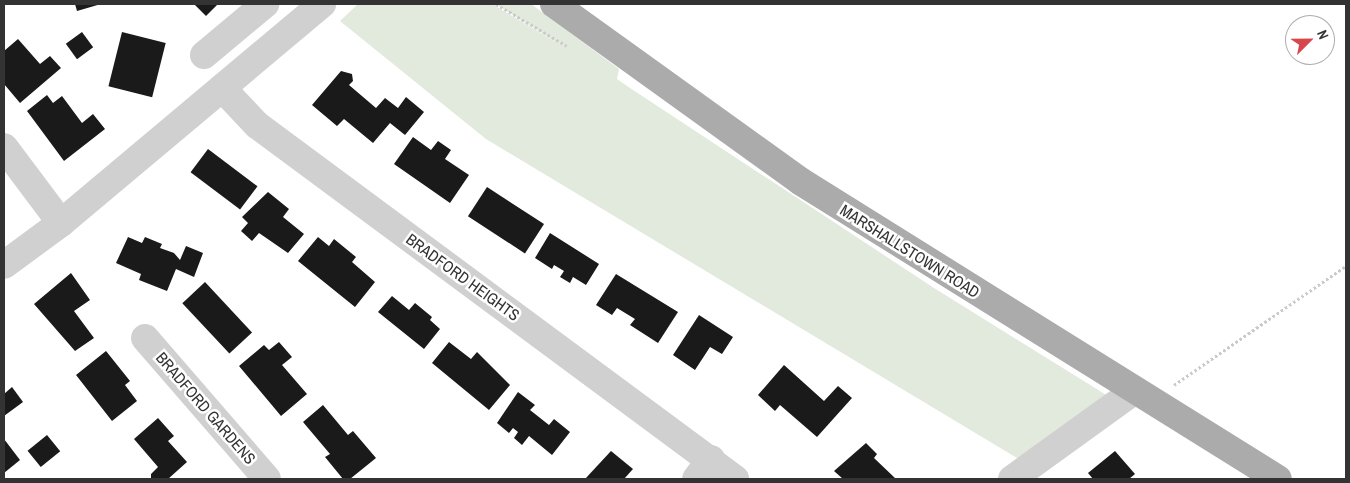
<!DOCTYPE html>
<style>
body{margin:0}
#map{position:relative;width:1350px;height:483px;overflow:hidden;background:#fff;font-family:"Archivo Narrow",sans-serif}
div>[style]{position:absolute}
.green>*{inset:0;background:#e2e9dd}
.building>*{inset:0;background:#1a1a1a;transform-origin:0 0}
.path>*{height:3px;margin-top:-1.5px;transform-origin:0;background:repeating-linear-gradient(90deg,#cacaca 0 2.5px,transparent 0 5px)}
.minor>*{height:28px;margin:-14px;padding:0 14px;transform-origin:14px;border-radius:14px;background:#d0d0d0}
.major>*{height:28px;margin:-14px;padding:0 14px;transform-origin:14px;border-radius:14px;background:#ababab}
span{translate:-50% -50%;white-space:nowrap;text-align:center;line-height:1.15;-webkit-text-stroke:5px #fff;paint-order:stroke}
.street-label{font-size:16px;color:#333}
.frame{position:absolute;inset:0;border:5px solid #333;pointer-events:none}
.north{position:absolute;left:1285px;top:15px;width:50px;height:50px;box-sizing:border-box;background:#fff;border:1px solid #adadad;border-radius:50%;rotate:67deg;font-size:14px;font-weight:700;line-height:20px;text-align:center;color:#333}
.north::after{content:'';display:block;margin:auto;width:18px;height:22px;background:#d8464b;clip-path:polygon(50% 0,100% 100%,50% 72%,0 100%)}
</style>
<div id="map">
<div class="green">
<div style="clip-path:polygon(358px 4px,492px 4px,564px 47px,495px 4px,531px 4px,619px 69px,617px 79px,630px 88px,934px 288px,1108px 396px,1017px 458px,486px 139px,340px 21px)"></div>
</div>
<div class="building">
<div style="clip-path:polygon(75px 4px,101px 4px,77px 11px)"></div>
<div style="clip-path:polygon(194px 4px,218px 4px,206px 16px)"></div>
<div style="left:82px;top:32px;width:19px;height:20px;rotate:54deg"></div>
<div style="left:122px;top:32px;width:45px;height:56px;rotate:14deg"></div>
<div style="clip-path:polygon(18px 39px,40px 64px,50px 56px,61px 68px,20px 103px,4px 84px,4px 51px)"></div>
<div style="clip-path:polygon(341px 71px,352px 74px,353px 81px,349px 85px,376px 108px,385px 98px,398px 108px,406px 97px,424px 112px,405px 135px,390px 123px,373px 143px,344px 119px,337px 126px,312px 105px)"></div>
<div style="clip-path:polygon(47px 95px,53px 103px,62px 96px,82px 123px,93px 114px,105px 129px,64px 161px,27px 111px)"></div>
<div style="clip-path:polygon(413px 137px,431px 150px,438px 141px,451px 150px,445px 159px,469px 175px,450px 203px,394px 164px)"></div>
<div style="left:208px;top:149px;width:62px;height:29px;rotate:37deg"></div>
<div style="left:487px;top:187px;width:68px;height:35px;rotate:33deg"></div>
<div style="clip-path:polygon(268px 192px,289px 209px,283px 217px,304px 234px,288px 253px,259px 233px,252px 241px,241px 231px,248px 223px,242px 217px)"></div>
<div style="clip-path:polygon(550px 233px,599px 264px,586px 285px,573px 277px,570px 283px,560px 277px,564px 271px,554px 265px,552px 269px,535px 258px)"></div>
<div style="clip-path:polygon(128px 237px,142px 243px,145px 237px,162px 244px,160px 248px,174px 253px,180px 260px,186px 246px,203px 253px,194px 277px,176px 269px,167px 291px,139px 280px,141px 274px,116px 263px)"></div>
<div style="clip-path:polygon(318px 237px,329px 246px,334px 239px,356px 257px,352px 262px,375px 282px,355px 307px,298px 261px)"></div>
<div style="clip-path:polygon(71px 273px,90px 300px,74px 311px,94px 338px,75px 351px,34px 304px)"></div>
<div style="clip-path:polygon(616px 274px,678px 312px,658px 343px,630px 325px,635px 319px,617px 308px,612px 315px,596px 305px)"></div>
<div style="left:205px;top:282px;width:69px;height:31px;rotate:47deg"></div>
<div style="clip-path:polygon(392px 296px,409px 310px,415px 303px,432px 317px,430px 320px,440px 329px,424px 349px,378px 312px)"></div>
<div style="clip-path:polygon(699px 315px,733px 337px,722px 354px,710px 347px,695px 370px,673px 355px)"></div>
<div style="clip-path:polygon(279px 342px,292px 357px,282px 365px,307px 394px,281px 416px,239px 366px,264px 345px,269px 350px)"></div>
<div style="clip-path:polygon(449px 342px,471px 359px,477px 352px,510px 385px,489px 410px,432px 363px)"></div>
<div style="clip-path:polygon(106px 351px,130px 381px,125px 385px,137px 401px,112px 421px,76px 375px)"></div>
<div style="clip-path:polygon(784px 365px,824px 401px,838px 386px,852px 398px,817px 437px,780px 405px,775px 411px,758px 395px)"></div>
<div style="clip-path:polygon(12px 387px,23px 402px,4px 416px,4px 394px)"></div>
<div style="clip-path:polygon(518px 392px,535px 405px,530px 410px,549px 425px,554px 419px,570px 432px,552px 455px,529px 436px,522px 445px,514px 438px,518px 432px,513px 428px,509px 433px,497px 423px)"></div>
<div style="clip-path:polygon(323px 405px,348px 435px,353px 431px,376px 458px,350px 479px,343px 479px,325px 457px,330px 454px,303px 422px)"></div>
<div style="clip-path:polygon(158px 418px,174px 436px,168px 441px,187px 462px,168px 479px,151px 478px,151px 474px,158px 467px,134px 439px)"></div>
<div style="left:47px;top:435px;width:21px;height:25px;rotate:51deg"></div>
<div style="clip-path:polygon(4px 439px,20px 460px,4px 473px)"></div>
<div style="clip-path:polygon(866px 443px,877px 454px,874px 458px,896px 479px,843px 479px,834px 471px)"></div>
<div style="clip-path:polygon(611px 451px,633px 469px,624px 479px,585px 479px)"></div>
<div style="clip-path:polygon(1115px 451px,1135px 474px,1129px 479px,1093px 479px,1088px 473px)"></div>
</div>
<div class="path">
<div style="left:496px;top:4px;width:82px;rotate:30.6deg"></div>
<div style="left:1174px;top:385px;width:209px;rotate:-34.7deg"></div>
</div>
<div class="minor">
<div style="left:204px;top:55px;width:80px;rotate:-39.9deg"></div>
<div style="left:222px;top:88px;width:51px;rotate:46.6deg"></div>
<div style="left:257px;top:125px;width:595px;rotate:36.52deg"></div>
<div style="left:4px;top:147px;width:95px;rotate:53.1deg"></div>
<div style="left:4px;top:265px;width:71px;rotate:-36.4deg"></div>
<div style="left:61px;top:223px;width:341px;rotate:-40deg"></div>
<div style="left:145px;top:338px;width:186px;rotate:49.1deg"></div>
<div style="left:696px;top:479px;width:25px;rotate:-53deg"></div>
<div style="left:1012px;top:479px;width:150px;rotate:-35.8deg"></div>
</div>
<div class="major">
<div style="left:554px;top:4px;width:303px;rotate:35.7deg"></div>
<div style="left:800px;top:181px;width:563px;rotate:31.94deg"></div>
</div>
<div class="street-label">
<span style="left:910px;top:251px;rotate:32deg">MARSHALLSTOWN ROAD</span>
<span style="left:463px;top:277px;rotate:36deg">BRADFORD HEIGHTS</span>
<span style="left:206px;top:408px;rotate:49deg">BRADFORD GARDENS</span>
</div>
<div class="frame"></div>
<div class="north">N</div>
</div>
